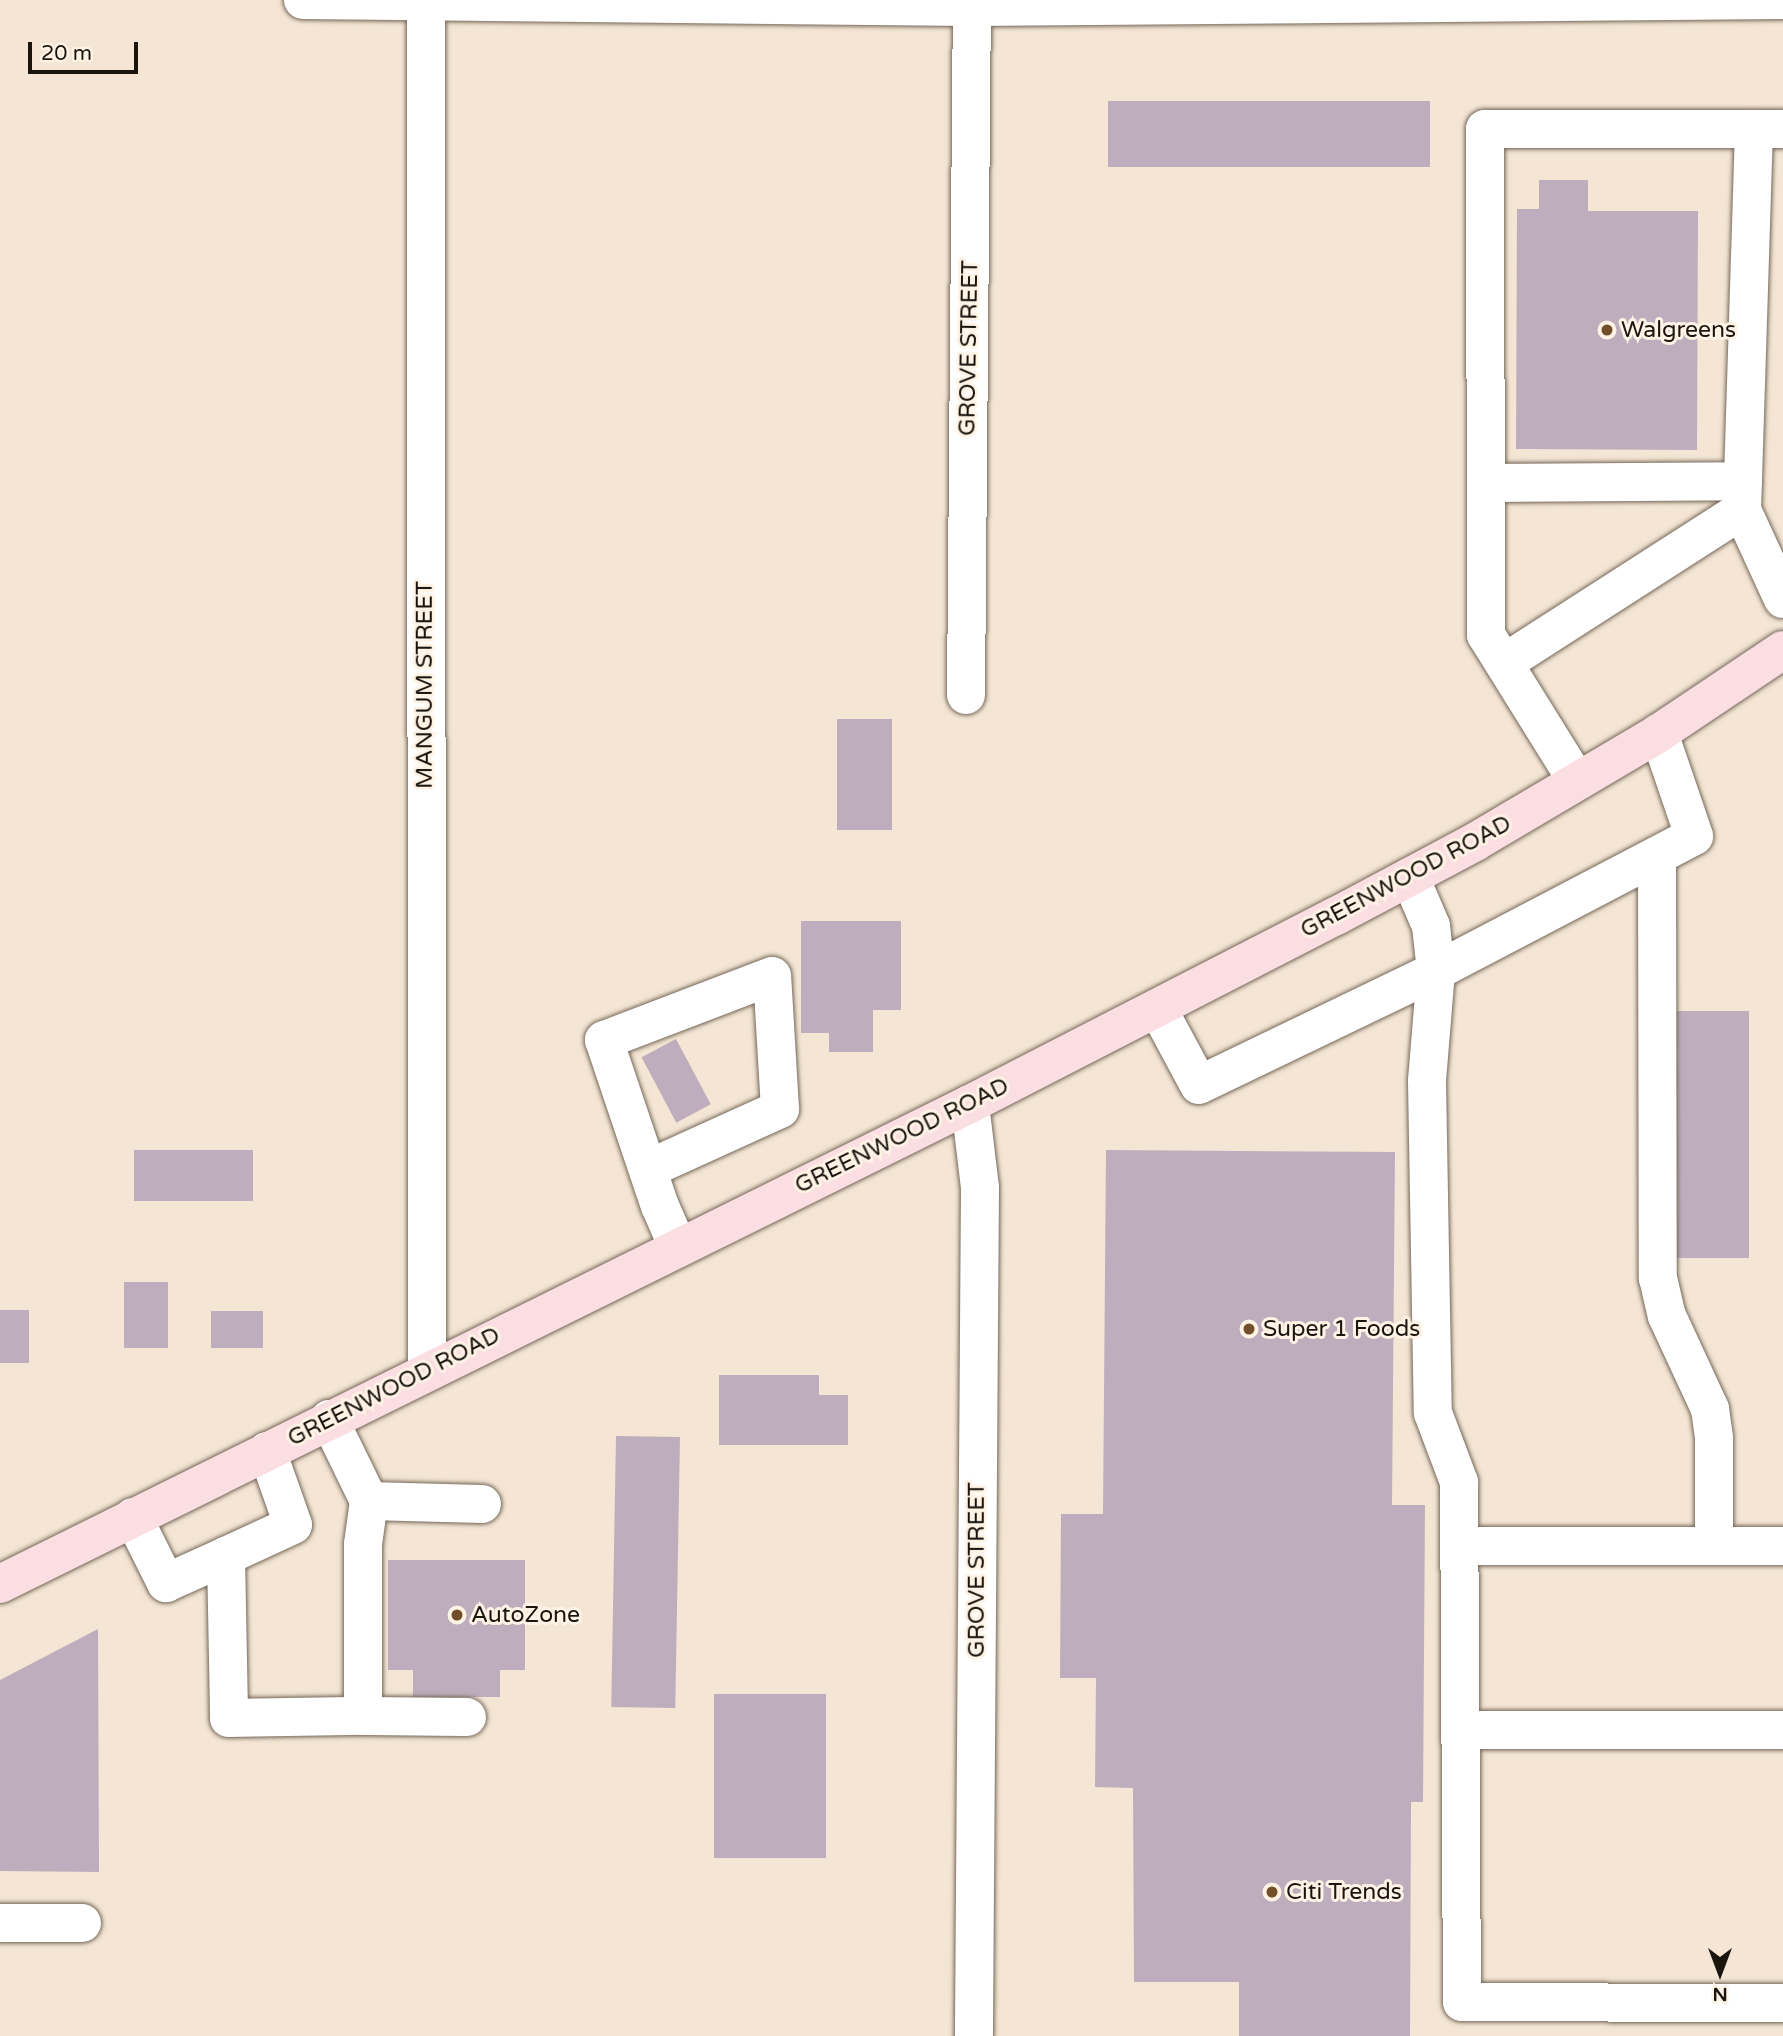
<!DOCTYPE html>
<style>
body{margin:0}
#map{position:relative;width:1783px;height:2036px;overflow:hidden;background:#f4e5d4;font-family:"Varela Round",sans-serif}
div>[style]{position:absolute}
.building>*{inset:0;background:#beaebd;transform-origin:0 0}
.roads{filter:drop-shadow(0 0 2px #756859) drop-shadow(0 0 2px #756859)}
.minor>*{height:38px;margin:-19px;padding:0 19px;transform-origin:19px;border-radius:19px;background:#fff}
.major>*{height:38px;margin:-19px;padding:0 19px;transform-origin:19px;border-radius:19px;background:#fbdee2}
.dots>*{width:19px;height:19px;translate:-50% -50%;box-sizing:border-box;border:4px solid #fff3e5;border-radius:50%}
span{translate:-50% -50%;white-space:nowrap;text-align:center;line-height:1.15;-webkit-text-stroke:6px #fff3e5;paint-order:stroke}
.poi-label{font-size:23px;color:#1a150f}
.left{translate:0 -50%;text-align:left}
.street-label{font-size:23px;color:#1a150f}
.north{position:absolute;left:1685px;top:1938px;width:70px;height:70px;-webkit-text-stroke:5px #fff3e5;paint-order:stroke;rotate:180deg;font-size:19px;font-weight:700;line-height:28px;text-align:center;color:#1a150f}
.north::after{content:'';display:block;margin:auto;width:24px;height:32px;background:#1a150f;clip-path:polygon(50% 0,100% 100%,50% 72%,0 100%)}
.scale{position:absolute;left:28px;top:42px;width:110px;height:32px;box-sizing:border-box;border:4px solid #1a150f;border-top:0;padding-left:9px;font-size:21px;line-height:24px;white-space:nowrap;color:#1a150f;-webkit-text-stroke:5px #fff3e5;paint-order:stroke}
</style>
<div id="map">
<div class="building">
<div style="left:1108px;top:101px;width:322px;height:66px"></div>
<div style="clip-path:polygon(1539px 180px,1588px 180px,1588px 211px,1698px 211px,1697px 450px,1516px 449px,1517px 209px,1539px 209px)"></div>
<div style="left:837px;top:719px;width:55px;height:111px"></div>
<div style="clip-path:polygon(801px 921px,901px 921px,901px 1010px,873px 1010px,873px 1052px,829px 1052px,829px 1033px,801px 1033px)"></div>
<div style="left:1676px;top:1011px;width:73px;height:247px"></div>
<div style="left:676px;top:1039px;width:74px;height:39px;rotate:62deg"></div>
<div style="left:134px;top:1150px;width:119px;height:51px"></div>
<div style="clip-path:polygon(1106px 1150px,1395px 1152px,1392px 1505px,1425px 1505px,1423px 1802px,1411px 1802px,1410px 2036px,1239px 2036px,1239px 1982px,1134px 1982px,1133px 1788px,1095px 1787px,1096px 1678px,1060px 1678px,1061px 1514px,1103px 1514px)"></div>
<div style="left:124px;top:1282px;width:44px;height:66px"></div>
<div style="left:0;top:1310px;width:29px;height:53px"></div>
<div style="left:211px;top:1311px;width:52px;height:37px"></div>
<div style="clip-path:polygon(719px 1375px,819px 1375px,819px 1395px,848px 1395px,848px 1445px,719px 1445px)"></div>
<div style="left:616px;top:1436px;width:64px;height:271px;rotate:1deg"></div>
<div style="clip-path:polygon(388px 1560px,525px 1560px,525px 1670px,500px 1670px,500px 1697px,413px 1697px,413px 1670px,388px 1670px)"></div>
<div style="clip-path:polygon(98px 1629px,99px 1872px,0 1871px,0 1680px)"></div>
<div style="left:714px;top:1694px;width:112px;height:164px"></div>
</div>
<div class="roads">
<div class="minor">
<div style="left:303px;top:0;width:669px;rotate:0.6deg"></div>
<div style="left:972px;top:7px;width:811px;rotate:-0.49deg"></div>
<div style="left:426px;top:0;width:1371px;rotate:89.96deg"></div>
<div style="left:1754px;top:129px;width:381px;rotate:91.8deg"></div>
<div style="left:1742px;top:510px;width:98px;rotate:65.3deg"></div>
<div style="left:1486px;top:483px;width:257px;rotate:-0.4deg"></div>
<div style="left:1504px;top:663px;width:283px;rotate:-32.7deg"></div>
<div style="left:966px;top:695px;width:695px;rotate:-89.51deg"></div>
<div style="left:1577px;top:781px;width:172px;rotate:-121.9deg"></div>
<div style="left:1486px;top:635px;width:506px;rotate:-90.11deg"></div>
<div style="left:1485px;top:129px;width:298px"></div>
<div style="left:1657px;top:856px;width:422px;rotate:89.9deg"></div>
<div style="left:1658px;top:1278px;width:39px;rotate:77deg"></div>
<div style="left:1667px;top:1316px;width:102px;rotate:65.2deg"></div>
<div style="left:1710px;top:1409px;width:30px;rotate:82deg"></div>
<div style="left:1714px;top:1439px;width:107px;rotate:90deg"></div>
<div style="left:1410px;top:877px;width:53px;rotate:66.8deg"></div>
<div style="left:1431px;top:926px;width:45px;rotate:83.7deg"></div>
<div style="left:1436px;top:971px;width:110px;rotate:94.7deg"></div>
<div style="left:1427px;top:1081px;width:332px;rotate:89deg"></div>
<div style="left:1433px;top:1413px;width:74px;rotate:69.4deg"></div>
<div style="left:1459px;top:1482px;width:520px;rotate:89.67deg"></div>
<div style="left:1462px;top:2002px;width:321px;rotate:0.2deg"></div>
<div style="left:1158px;top:1009px;width:86px;rotate:61.7deg"></div>
<div style="left:1199px;top:1085px;width:263px;rotate:-25.7deg"></div>
<div style="left:1436px;top:971px;width:291px;rotate:-27.6deg"></div>
<div style="left:1694px;top:836px;width:109px;rotate:-108.8deg"></div>
<div style="left:970px;top:1104px;width:85px;rotate:83.2deg"></div>
<div style="left:980px;top:1188px;width:848px;rotate:90.41deg"></div>
<div style="left:648px;top:1169px;width:145px;rotate:-24.4deg"></div>
<div style="left:780px;top:1109px;width:133px;rotate:-93.4deg"></div>
<div style="left:772px;top:976px;width:180px;rotate:159.1deg"></div>
<div style="left:604px;top:1040px;width:175px;rotate:71.4deg"></div>
<div style="left:660px;top:1206px;width:43px;rotate:66.4deg"></div>
<div style="left:329px;top:1419px;width:91px;rotate:64deg"></div>
<div style="left:369px;top:1501px;width:113px;rotate:1.5deg"></div>
<div style="left:267px;top:1451px;width:78px;rotate:70.6deg"></div>
<div style="left:293px;top:1525px;width:74px;rotate:155.2deg"></div>
<div style="left:226px;top:1556px;width:162px;rotate:88.9deg"></div>
<div style="left:229px;top:1718px;width:134px;rotate:-0.9deg"></div>
<div style="left:369px;top:1501px;width:43px;rotate:97.9deg"></div>
<div style="left:363px;top:1544px;width:172px;rotate:90deg"></div>
<div style="left:363px;top:1716px;width:104px;rotate:0.6deg"></div>
<div style="left:133px;top:1517px;width:74px;rotate:63.4deg"></div>
<div style="left:166px;top:1583px;width:66px;rotate:-24.2deg"></div>
<div style="left:1462px;top:1546px;width:321px"></div>
<div style="left:1463px;top:1730px;width:320px"></div>
<div style="left:0;top:1923px;width:82px"></div>
</div>
<div class="major">
<div style="left:0;top:1584px;width:1082px;rotate:-26.33deg"></div>
<div style="left:970px;top:1104px;width:411px;rotate:-27.2deg"></div>
<div style="left:1336px;top:916px;width:157px;rotate:-28deg"></div>
<div style="left:1475px;top:842px;width:214px;rotate:-30.6deg"></div>
<div style="left:1659px;top:733px;width:149px;rotate:-33.8deg"></div>
</div>
</div>
<div class="dots">
<div style="left:1607px;top:330px;background:#724f28"></div>
<div style="left:1249px;top:1329px;background:#724f28"></div>
<div style="left:457px;top:1615px;background:#724f28"></div>
<div style="left:1272px;top:1892px;background:#724f28"></div>
</div>
<div class="poi-label">
<span class="left" style="left:1621px;top:330px">Walgreens</span>
<span class="left" style="left:1263px;top:1329px">Super 1 Foods</span>
<span class="left" style="left:471px;top:1615px">AutoZone</span>
<span class="left" style="left:1286px;top:1892px">Citi Trends</span>
</div>
<div class="street-label">
<span style="left:969px;top:348px;rotate:-89deg">GROVE STREET</span>
<span style="left:425px;top:685px;rotate:-90deg">MANGUM STREET</span>
<span style="left:1406px;top:877px;rotate:-28deg">GREENWOOD ROAD</span>
<span style="left:902px;top:1136px;rotate:-26deg">GREENWOOD ROAD</span>
<span style="left:394px;top:1387px;rotate:-27deg">GREENWOOD ROAD</span>
<span style="left:977px;top:1570px;rotate:-90deg">GROVE STREET</span>
</div>
<div class="north">N</div>
<div class="scale">20 m</div>
</div>
